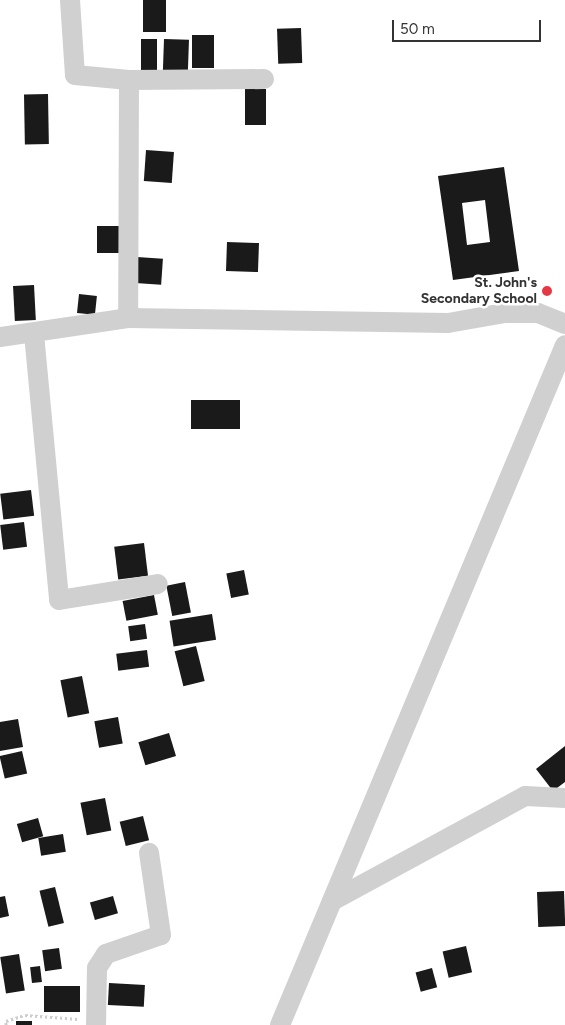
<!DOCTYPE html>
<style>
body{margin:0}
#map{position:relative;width:565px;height:1025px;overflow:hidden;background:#fff;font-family:Figtree,sans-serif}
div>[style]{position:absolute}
.building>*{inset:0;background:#1a1a1a;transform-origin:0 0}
.path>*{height:3px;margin-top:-1.5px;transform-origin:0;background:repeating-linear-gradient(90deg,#cdcdcd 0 2.5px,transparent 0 5px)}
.minor>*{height:20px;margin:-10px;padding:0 10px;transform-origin:10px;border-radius:10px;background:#d0d0d0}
.dots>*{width:14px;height:14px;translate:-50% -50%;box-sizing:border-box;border:2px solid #fff;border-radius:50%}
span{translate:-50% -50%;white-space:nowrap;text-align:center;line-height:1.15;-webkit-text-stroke:5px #fff;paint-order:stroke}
.poi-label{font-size:14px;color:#333;font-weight:700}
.right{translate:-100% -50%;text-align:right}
.scale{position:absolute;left:392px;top:20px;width:149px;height:22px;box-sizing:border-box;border:2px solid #333;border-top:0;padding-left:6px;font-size:15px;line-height:18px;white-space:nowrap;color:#333;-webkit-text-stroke:4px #fff;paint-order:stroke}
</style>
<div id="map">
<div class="building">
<div style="left:143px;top:0;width:23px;height:32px"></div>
<div style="left:301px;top:28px;width:35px;height:24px;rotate:88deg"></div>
<div style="left:192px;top:35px;width:22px;height:33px"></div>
<div style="left:141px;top:39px;width:16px;height:33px"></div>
<div style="left:164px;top:39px;width:25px;height:33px;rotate:2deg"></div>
<div style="left:245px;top:89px;width:21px;height:36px"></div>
<div style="left:48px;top:94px;width:50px;height:24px;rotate:89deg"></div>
<div style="left:146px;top:150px;width:28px;height:31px;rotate:4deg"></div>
<div style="clip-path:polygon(evenodd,504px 167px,519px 271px,453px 280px,438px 176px,504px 167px,485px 200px,490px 242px,467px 245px,462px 203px,485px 200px)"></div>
<div style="left:97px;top:226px;width:23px;height:27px"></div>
<div style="left:227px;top:242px;width:32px;height:29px;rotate:2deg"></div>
<div style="left:137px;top:257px;width:26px;height:26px;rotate:4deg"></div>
<div style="left:34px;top:285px;width:35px;height:21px;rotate:87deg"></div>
<div style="left:79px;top:294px;width:18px;height:19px;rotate:6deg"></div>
<div style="left:240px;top:400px;width:29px;height:49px;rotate:90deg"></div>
<div style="left:31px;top:490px;width:26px;height:31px;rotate:83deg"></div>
<div style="left:24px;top:522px;width:25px;height:24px;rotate:83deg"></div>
<div style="left:144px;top:543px;width:33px;height:30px;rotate:83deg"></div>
<div style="left:244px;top:570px;width:25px;height:18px;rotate:79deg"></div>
<div style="left:185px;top:582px;width:31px;height:19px;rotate:79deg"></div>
<div style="left:154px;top:595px;width:20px;height:32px;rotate:79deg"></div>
<div style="left:212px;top:614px;width:26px;height:43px;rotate:81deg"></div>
<div style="left:145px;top:624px;width:15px;height:17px;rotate:82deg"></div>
<div style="left:196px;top:646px;width:36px;height:22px;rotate:76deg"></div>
<div style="left:147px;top:650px;width:17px;height:31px;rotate:83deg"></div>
<div style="left:82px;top:676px;width:38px;height:22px;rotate:79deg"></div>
<div style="left:118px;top:717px;width:27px;height:24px;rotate:80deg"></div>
<div style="clip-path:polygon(18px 719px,23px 747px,0 751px,0 722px)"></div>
<div style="left:169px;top:733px;width:24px;height:32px;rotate:73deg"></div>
<div style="clip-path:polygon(565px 746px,565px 782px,553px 791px,536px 769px)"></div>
<div style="left:22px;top:751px;width:23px;height:23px;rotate:77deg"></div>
<div style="left:105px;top:798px;width:33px;height:25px;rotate:79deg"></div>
<div style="left:143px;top:816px;width:25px;height:24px;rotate:76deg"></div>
<div style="left:38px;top:818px;width:19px;height:22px;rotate:74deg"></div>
<div style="left:63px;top:834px;width:18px;height:25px;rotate:81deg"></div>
<div style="left:55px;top:887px;width:37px;height:16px;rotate:76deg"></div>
<div style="left:564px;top:891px;width:35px;height:27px;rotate:88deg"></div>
<div style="clip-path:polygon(5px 896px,9px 916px,0 918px,0 897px)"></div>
<div style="left:113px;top:896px;width:18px;height:24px;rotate:74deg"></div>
<div style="left:466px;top:946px;width:27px;height:24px;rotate:77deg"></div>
<div style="left:59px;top:948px;width:21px;height:17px;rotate:82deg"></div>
<div style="left:19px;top:954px;width:37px;height:19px;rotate:81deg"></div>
<div style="left:40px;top:966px;width:16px;height:10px;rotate:83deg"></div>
<div style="left:432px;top:968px;width:20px;height:17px;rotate:75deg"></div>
<div style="left:109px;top:983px;width:36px;height:22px;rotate:3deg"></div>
<div style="left:44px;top:986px;width:36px;height:26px"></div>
<div style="left:16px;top:1021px;width:16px;height:4px"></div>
</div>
<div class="path">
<div style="left:6px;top:1025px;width:4px;rotate:-90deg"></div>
<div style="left:6px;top:1021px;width:20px;rotate:-18deg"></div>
<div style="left:25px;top:1015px;width:53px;rotate:4.3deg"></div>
</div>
<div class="minor">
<div style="left:70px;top:0;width:75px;rotate:86.2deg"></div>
<div style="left:75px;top:75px;width:54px;rotate:5.3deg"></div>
<div style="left:129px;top:80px;width:238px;rotate:90.2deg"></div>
<div style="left:129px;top:80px;width:135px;rotate:-0.4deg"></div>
<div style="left:34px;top:334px;width:267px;rotate:84.6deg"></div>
<div style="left:59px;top:600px;width:100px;rotate:-9.2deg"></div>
<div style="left:0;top:337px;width:129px;rotate:-8.4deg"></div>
<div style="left:128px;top:318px;width:320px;rotate:0.9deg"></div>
<div style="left:448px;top:323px;width:58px;rotate:-10deg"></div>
<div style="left:505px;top:313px;width:33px"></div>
<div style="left:538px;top:313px;width:29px;rotate:22deg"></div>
<div style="left:332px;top:901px;width:220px;rotate:-28.5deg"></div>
<div style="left:525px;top:796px;width:40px;rotate:2.9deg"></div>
<div style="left:96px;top:1025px;width:57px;rotate:-89deg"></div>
<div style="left:97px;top:968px;width:17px;rotate:-57deg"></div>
<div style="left:106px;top:954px;width:58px;rotate:-19.1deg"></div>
<div style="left:161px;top:935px;width:83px;rotate:-98.3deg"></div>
<div style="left:280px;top:1025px;width:737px;rotate:-67.26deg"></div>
</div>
<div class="dots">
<div style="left:547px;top:291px;background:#e63946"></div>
</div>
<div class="poi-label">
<span class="right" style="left:537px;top:291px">St. John's<br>Secondary School</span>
</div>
<div class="scale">50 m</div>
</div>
